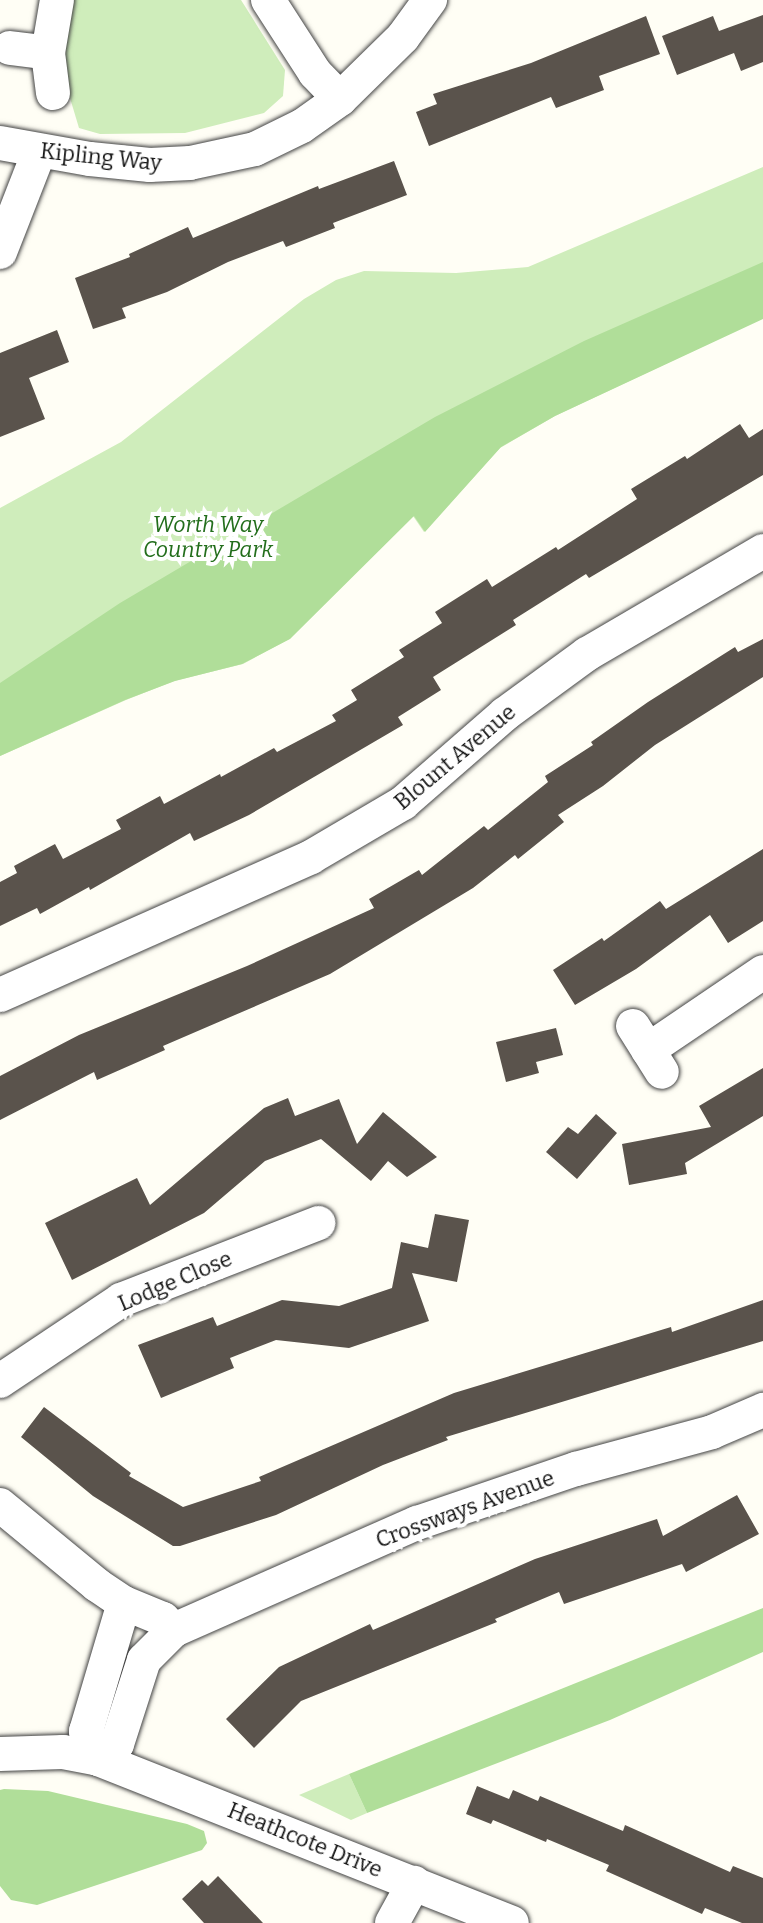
<!DOCTYPE html>
<style>
body{margin:0}
#map{position:relative;width:763px;height:1923px;overflow:hidden;background:#fffef5;font-family:Bitter,serif}
div>[style]{position:absolute}
.green>*{inset:0;background:#cfedbb}
.forest>*{inset:0;background:#b0de99}
.building>*{inset:0;background:#5a534c}
.roads{filter:drop-shadow(0 0 2px #444) drop-shadow(0 0 2px #444)}
.minor>*{height:34px;margin:-17px;padding:0 17px;transform-origin:17px;border-radius:17px;background:#fff}
span{translate:-50% -50%;white-space:nowrap;text-align:center;line-height:1.15;-webkit-text-stroke:8px #fff;paint-order:stroke}
.street-label{font-size:22px;color:#111}
.park-label{font-size:22px;color:#236e1c;font-style:italic}
</style>
<div id="map">
<div class="green">
<div style="clip-path:polygon(71px 0,241px 0,285px 70px,283px 96px,264px 113px,185px 133px,100px 134px,79px 128px,64px 78px,67px 13px)"></div>
<div style="clip-path:polygon(763px 167px,763px 318px,555px 416px,500px 448px,424px 532px,413px 516px,289px 639px,243px 664px,174px 681px,126px 700px,0 756px,0 508px,121px 442px,304px 299px,336px 280px,364px 271px,456px 273px,528px 267px)"></div>
<div style="clip-path:polygon(349px 1774px,367px 1813px,351px 1820px,299px 1795px)"></div>
</div>
<div class="forest">
<div style="clip-path:polygon(763px 262px,763px 319px,555px 416px,501px 447px,425px 532px,414px 516px,290px 639px,242px 664px,175px 681px,125px 700px,0 756px,0 683px,120px 603px,435px 417px,584px 341px)"></div>
<div style="clip-path:polygon(763px 1608px,763px 1652px,610px 1720px,367px 1813px,349px 1774px)"></div>
<div style="clip-path:polygon(4px 1789px,48px 1791px,187px 1824px,204px 1831px,207px 1843px,202px 1850px,37px 1905px,11px 1900px,0 1886px,0 1790px)"></div>
</div>
<div class="building">
<div style="clip-path:polygon(763px 15px,763px 62px,741px 71px,734px 53px,677px 75px,662px 36px,713px 16px,719px 31px)"></div>
<div style="clip-path:polygon(646px 16px,660px 54px,599px 76px,604px 90px,556px 108px,551px 97px,429px 146px,416px 112px,437px 104px,433px 94px,531px 63px)"></div>
<div style="clip-path:polygon(394px 161px,407px 195px,333px 223px,335px 228px,286px 247px,283px 241px,228px 262px,167px 292px,122px 308px,126px 318px,93px 329px,75px 278px,130px 257px,129px 254px,188px 227px,193px 238px,318px 186px,319px 189px)"></div>
<div style="clip-path:polygon(57px 330px,69px 362px,29px 378px,45px 419px,0 437px,0 353px)"></div>
<div style="clip-path:polygon(740px 424px,749px 438px,763px 429px,763px 475px,589px 578px,586px 574px,513px 620px,516px 625px,433px 677px,441px 690px,398px 717px,403px 725px,249px 815px,194px 841px,190px 833px,90px 890px,89px 887px,40px 914px,37px 908px,0 926px,0 882px,17px 873px,14px 866px,55px 844px,63px 859px,121px 829px,116px 820px,160px 796px,164px 804px,220px 774px,221px 777px,274px 748px,277px 752px,336px 721px,332px 715px,357px 700px,351px 690px,404px 657px,399px 650px,442px 623px,435px 612px,487px 579px,492px 587px,556px 547px,558px 550px,637px 499px,631px 489px,685px 456px,687px 459px)"></div>
<div style="clip-path:polygon(763px 639px,763px 677px,655px 745px,603px 786px,558px 815px,564px 822px,518px 859px,515px 855px,473px 888px,330px 974px,163px 1046px,165px 1050px,97px 1080px,94px 1072px,0 1120px,0 1076px,79px 1035px,247px 966px,374px 908px,369px 899px,419px 870px,422px 875px,484px 826px,488px 830px,548px 782px,545px 776px,593px 745px,591px 742px,648px 702px,735px 647px,738px 652px)"></div>
<div style="clip-path:polygon(763px 849px,763px 921px,728px 943px,710px 915px,636px 969px,575px 1005px,553px 970px,602px 938px,604px 941px,660px 901px,666px 909px)"></div>
<div style="clip-path:polygon(556px 1028px,563px 1055px,536px 1062px,539px 1073px,506px 1082px,496px 1042px)"></div>
<div style="clip-path:polygon(763px 1068px,763px 1116px,685px 1163px,687px 1174px,629px 1185px,622px 1144px,711px 1127px,699px 1106px)"></div>
<div style="clip-path:polygon(288px 1098px,295px 1116px,339px 1099px,357px 1144px,383px 1112px,437px 1157px,407px 1177px,388px 1161px,371px 1181px,321px 1139px,265px 1161px,204px 1213px,72px 1280px,45px 1223px,137px 1178px,150px 1205px,264px 1108px)"></div>
<div style="clip-path:polygon(596px 1114px,617px 1133px,577px 1179px,546px 1152px,568px 1127px,578px 1134px)"></div>
<div style="clip-path:polygon(435px 1214px,469px 1220px,457px 1282px,412px 1273px,429px 1321px,349px 1348px,276px 1340px,230px 1358px,234px 1368px,161px 1398px,138px 1345px,213px 1317px,217px 1326px,282px 1300px,339px 1306px,392px 1288px,401px 1242px,428px 1248px)"></div>
<div style="clip-path:polygon(763px 1300px,763px 1341px,446px 1437px,448px 1440px,383px 1465px,276px 1515px,180px 1546px,173px 1546px,93px 1496px,21px 1437px,44px 1407px,131px 1473px,129px 1476px,183px 1507px,261px 1481px,259px 1477px,454px 1393px,671px 1327px,672px 1332px)"></div>
<div style="clip-path:polygon(737px 1495px,759px 1534px,686px 1572px,682px 1564px,564px 1604px,559px 1592px,495px 1619px,497px 1622px,301px 1701px,254px 1748px,226px 1719px,279px 1667px,370px 1624px,373px 1630px,535px 1559px,657px 1519px,663px 1536px)"></div>
<div style="clip-path:polygon(477px 1786px,509px 1799px,513px 1790px,538px 1801px,540px 1796px,623px 1831px,625px 1825px,730px 1872px,733px 1866px,763px 1878px,763px 1923px,742px 1923px,705px 1908px,702px 1914px,606px 1871px,609px 1865px,547px 1839px,546px 1842px,493px 1820px,491px 1824px,466px 1814px)"></div>
<div style="clip-path:polygon(218px 1876px,263px 1923px,204px 1923px,182px 1899px,202px 1880px,208px 1886px)"></div>
</div>
<div class="roads">
<div class="minor">
<div style="left:268px;top:0;width:87px;rotate:57.2deg"></div>
<div style="left:315px;top:73px;width:36px;rotate:46deg"></div>
<div style="left:10px;top:48px;width:38px;rotate:7deg"></div>
<div style="left:53px;top:93px;width:40px;rotate:-97.1deg"></div>
<div style="left:48px;top:53px;width:54px;rotate:-80.4deg"></div>
<div style="left:0;top:143px;width:91px;rotate:10.1deg"></div>
<div style="left:90px;top:159px;width:60px;rotate:5.7deg"></div>
<div style="left:150px;top:165px;width:40px;rotate:-2.9deg"></div>
<div style="left:190px;top:163px;width:66px;rotate:-12.2deg"></div>
<div style="left:255px;top:149px;width:52px;rotate:-26.1deg"></div>
<div style="left:302px;top:126px;width:47px;rotate:-35.4deg"></div>
<div style="left:340px;top:99px;width:88px;rotate:-44.5deg"></div>
<div style="left:403px;top:37px;width:46px;rotate:-53.9deg"></div>
<div style="left:0;top:252px;width:107px;rotate:-68.7deg"></div>
<div style="left:0;top:995px;width:340px;rotate:-23.9deg"></div>
<div style="left:311px;top:857px;width:107px;rotate:-30.4deg"></div>
<div style="left:403px;top:803px;width:135px;rotate:-41.1deg"></div>
<div style="left:505px;top:714px;width:102px;rotate:-36.2deg"></div>
<div style="left:587px;top:654px;width:204px;rotate:-30.3deg"></div>
<div style="left:633px;top:1026px;width:54px;rotate:57.8deg"></div>
<div style="left:648px;top:1050px;width:139px;rotate:-34.1deg"></div>
<div style="left:0;top:1381px;width:146px;rotate:-33.8deg"></div>
<div style="left:121px;top:1300px;width:212px;rotate:-21.3deg"></div>
<div style="left:0;top:1505px;width:126px;rotate:39.5deg"></div>
<div style="left:97px;top:1585px;width:32px;rotate:34deg"></div>
<div style="left:124px;top:1603px;width:42px;rotate:22.3deg"></div>
<div style="left:163px;top:1619px;width:16px;rotate:45deg"></div>
<div style="left:124px;top:1603px;width:134px;rotate:106.5deg"></div>
<div style="left:86px;top:1731px;width:30px;rotate:67deg"></div>
<div style="left:98px;top:1759px;width:24px;rotate:-38deg"></div>
<div style="left:117px;top:1744px;width:88px;rotate:-72.2deg"></div>
<div style="left:144px;top:1660px;width:42px;rotate:-45deg"></div>
<div style="left:174px;top:1630px;width:266px;rotate:-23.8deg"></div>
<div style="left:417px;top:1523px;width:168px;rotate:-18.8deg"></div>
<div style="left:576px;top:1469px;width:141px;rotate:-15.2deg"></div>
<div style="left:712px;top:1432px;width:56px;rotate:-23.3deg"></div>
<div style="left:0;top:1754px;width:63px;rotate:-1.8deg"></div>
<div style="left:63px;top:1752px;width:36px;rotate:11deg"></div>
<div style="left:98px;top:1759px;width:445px;rotate:21.6deg"></div>
<div style="left:392px;top:1923px;width:46px;rotate:-61.2deg"></div>
</div>
</div>
<div class="street-label">
<span style="left:101px;top:157px;rotate:6deg">Kipling Way</span>
<span style="left:455px;top:757px;rotate:-40deg">Blount Avenue</span>
<span style="left:175px;top:1281px;rotate:-23deg">Lodge Close</span>
<span style="left:465px;top:1509px;rotate:-20deg">Crossways Avenue</span>
<span style="left:305px;top:1840px;rotate:22deg">Heathcote Drive</span>
</div>
<div class="park-label">
<span style="left:208px;top:537px">Worth Way<br>Country Park</span>
</div>
</div>
